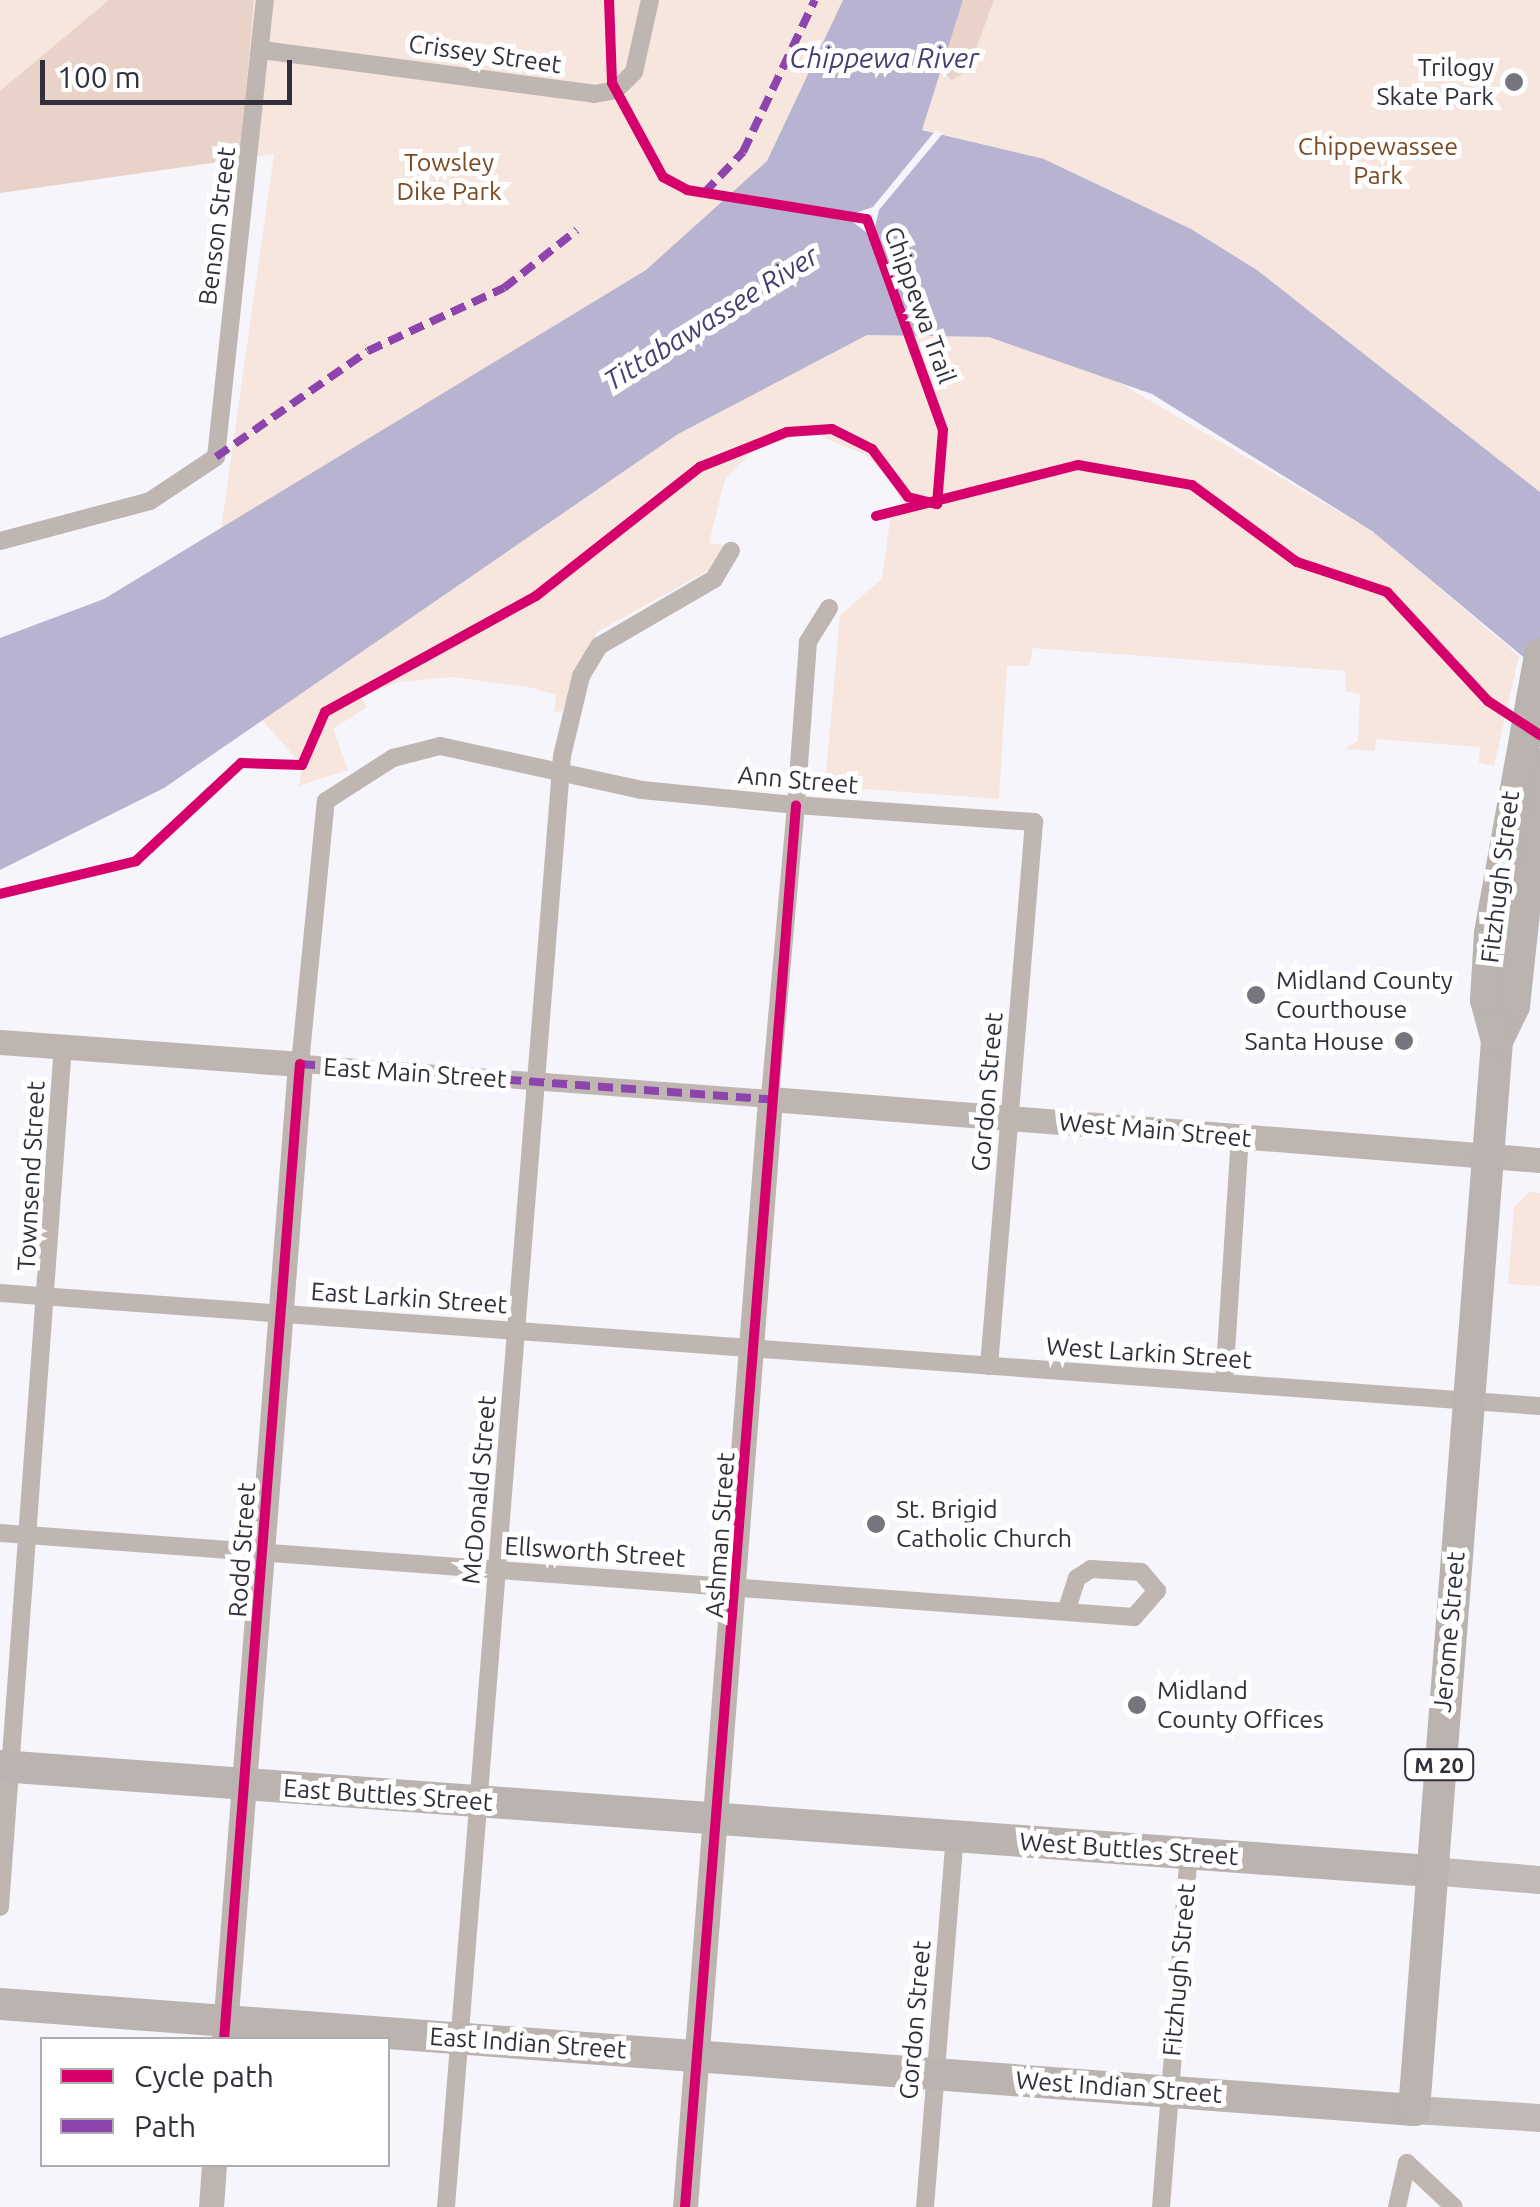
<!DOCTYPE html>
<style>
body{margin:0}
#map{position:relative;width:1540px;height:2207px;overflow:hidden;background:#f6f5fc;font-family:Ubuntu,sans-serif}
div>[style]{position:absolute}
.green>*{inset:0;background:#f6e6de}
.forest>*{inset:0;background:#e9d3c9}
.water>*{inset:0;background:#b7b3d0}
.pier>*{inset:0;background:#f6f5fc}
.street>*{height:18px;margin:-9px;padding:0 9px;transform-origin:9px;border-radius:9px;background:#bfb6b2}
.secondary>*{height:25px;margin:-12.5px;padding:0 12.5px;transform-origin:12.5px;border-radius:12.5px;background:#beb5b1}
.primary>*{height:28px;margin:-14px;padding:0 14px;transform-origin:14px;border-radius:14px;background:#c0b9b5}
.highway>*{height:32px;margin:-16px;padding:0 16px;transform-origin:16px;border-radius:16px;background:#bab3b0}
.quiet>*{height:8px;margin-top:-4px;transform-origin:0;background:repeating-linear-gradient(90deg,#8e44ad 0 15px,transparent 0 23px)}
.cycleway>*{height:10px;margin:-5px;padding:0 5px;transform-origin:5px;border-radius:5px;background:#d6006c}
.dots>*{width:28px;height:28px;translate:-50% -50%;box-sizing:border-box;border:5px solid #fff;border-radius:50%}
span{translate:-50% -50%;white-space:nowrap;text-align:center;line-height:1.15;-webkit-text-stroke:10px #fff;paint-order:stroke}
.shield-label span{padding:2px 8px;background:#fff;border:2px solid;border-radius:8px;-webkit-text-stroke-width:0}
.shield-label{font-size:22px;color:#31303c;font-weight:700}
.street-label{font-size:25px;color:#31303c}
.poi-label{font-size:25px;color:#31303c}
.right{translate:-100% -50%;text-align:right}
.left{translate:0 -50%;text-align:left}
.park-label{font-size:25px;color:#7b4922}
.water-label{font-size:28px;color:#493e72;font-style:italic}
.legend{position:absolute;left:40px;top:2037px;width:350px;height:130px;box-sizing:border-box;background:#fff;border:2px solid #adacb1;margin:0;padding:12px 18px;list-style:none;font-size:30px;color:#31303c}
.legend li{display:flex;align-items:center;gap:20px;height:50px}
.legend b{width:50px;border:2px solid #adacb1}
.scale{position:absolute;left:40px;top:60px;width:252px;height:45px;box-sizing:border-box;border:5px solid #31303c;border-top:0;padding-left:12px;font-size:30px;line-height:35px;white-space:nowrap;color:#31303c;-webkit-text-stroke:8px #fff;paint-order:stroke}
</style>
<div id="map">
<div class="green">
<div style="clip-path:polygon(0 0,843px 0,767px 161px,712px 216px,646px 270px,221px 529px,274px 154px,0 193px)"></div>
<div style="clip-path:polygon(994px 0,1540px 0,1540px 492px,1257px 270px,1191px 229px,1044px 159px,921px 129px,941px 67px,951px 79px,968px 71px)"></div>
<div style="clip-path:polygon(867px 335px,989px 337px,1091px 366px,1372px 531px,1519px 656px,1494px 766px,1479px 763px,1480px 747px,1376px 739px,1375px 751px,1344px 749px,1358px 741px,1360px 694px,1345px 691px,1346px 671px,1033px 648px,1029px 666px,1007px 666px,999px 799px,825px 786px,840px 615px,882px 579px,891px 513px,904px 510px,896px 486px,866px 455px,810px 432px,755px 449px,725px 479px,709px 543px,723px 545px,720px 564px,597px 632px,562px 711px,554px 712px,556px 695px,533px 688px,453px 677px,398px 682px,361px 697px,367px 707px,333px 729px,348px 770px,299px 786px,302px 765px,262px 720px,678px 433px)"></div>
<div style="clip-path:polygon(1529px 1192px,1540px 1193px,1540px 1286px,1508px 1284px,1514px 1207px)"></div>
</div>
<div class="forest">
<div style="clip-path:polygon(109px 0,254px 0,240px 159px,0 193px,0 91px)"></div>
<div style="clip-path:polygon(963px 0,994px 0,968px 71px,951px 80px,941px 67px)"></div>
</div>
<div class="water">
<div style="clip-path:polygon(843px 0,963px 0,922px 130px,1044px 159px,1191px 229px,1257px 270px,1540px 492px,1540px 671px,1372px 531px,1152px 394px,989px 337px,867px 335px,678px 434px,164px 788px,0 870px,0 638px,104px 599px,646px 270px,767px 161px)"></div>
</div>
<div class="pier">
<div style="clip-path:polygon(936px 130px,943px 133px,879px 210px,874px 231px,915px 341px,867px 233px,852px 221px,722px 200px,853px 214px,873px 207px)"></div>
</div>
<div class="street">
<div style="left:262px;top:50px;width:335px;rotate:7.5deg"></div>
<div style="left:594px;top:94px;width:22px;rotate:-10deg"></div>
<div style="left:616px;top:90px;width:25px;rotate:-45deg"></div>
<div style="left:634px;top:72px;width:74px;rotate:-77.5deg"></div>
<div style="left:0;top:541px;width:155px;rotate:-14.9deg"></div>
<div style="left:150px;top:501px;width:79px;rotate:-33.7deg"></div>
<div style="left:216px;top:457px;width:460px;rotate:-83.9deg"></div>
<div style="left:829px;top:608px;width:40px;rotate:122deg"></div>
<div style="left:808px;top:642px;width:163px;rotate:94.2deg"></div>
<div style="left:796px;top:805px;width:295px;rotate:95.1deg"></div>
<div style="left:770px;top:1099px;width:471px;rotate:-175.7deg"></div>
<div style="left:300px;top:1064px;width:264px;rotate:-84.4deg"></div>
<div style="left:326px;top:801px;width:80px;rotate:-32.7deg"></div>
<div style="left:393px;top:758px;width:49px;rotate:-14.3deg"></div>
<div style="left:440px;top:746px;width:207px;rotate:12.3deg"></div>
<div style="left:642px;top:790px;width:155px;rotate:5.6deg"></div>
<div style="left:796px;top:805px;width:239px;rotate:4.1deg"></div>
<div style="left:1034px;top:822px;width:546px;rotate:94.73deg"></div>
<div style="left:0;top:1293px;width:1544px;rotate:4.2deg"></div>
<div style="left:1224px;top:1383px;width:246px;rotate:-86.3deg"></div>
<div style="left:0;top:1533px;width:1137px;rotate:4.24deg"></div>
<div style="left:1134px;top:1617px;width:35px;rotate:-49deg"></div>
<div style="left:1157px;top:1591px;width:25px;rotate:-130deg"></div>
<div style="left:1141px;top:1572px;width:50px;rotate:-176.6deg"></div>
<div style="left:1091px;top:1569px;width:17px;rotate:147deg"></div>
<div style="left:1077px;top:1578px;width:33px;rotate:108deg"></div>
<div style="left:0;top:1907px;width:863px;rotate:-85.82deg"></div>
<div style="left:446px;top:2207px;width:1456px;rotate:-85.43deg"></div>
<div style="left:562px;top:756px;width:82px;rotate:-76.6deg"></div>
<div style="left:581px;top:676px;width:35px;rotate:-59deg"></div>
<div style="left:599px;top:646px;width:133px;rotate:-30.2deg"></div>
<div style="left:714px;top:579px;width:33px;rotate:-59deg"></div>
<div style="left:925px;top:2207px;width:371px;rotate:-85.4deg"></div>
<div style="left:1161px;top:2207px;width:354px;rotate:-85.5deg"></div>
<div style="left:1397px;top:2207px;width:45px;rotate:-77.2deg"></div>
<div style="left:1407px;top:2163px;width:64px;rotate:43.1deg"></div>
</div>
<div class="secondary">
<div style="left:0;top:1042px;width:301px;rotate:4.2deg"></div>
<div style="left:300px;top:1064px;width:979px;rotate:94.45deg"></div>
<div style="left:211px;top:2207px;width:43px;rotate:-86deg"></div>
<div style="left:685px;top:2207px;width:1111px;rotate:-85.61deg"></div>
<div style="left:770px;top:1099px;width:772px;rotate:4.53deg"></div>
</div>
<div class="primary">
<div style="left:1430px;top:1871px;width:110px;rotate:4.7deg"></div>
<div style="left:1414px;top:2110px;width:126px;rotate:3.6deg"></div>
</div>
<div class="highway">
<div style="left:1497px;top:1041px;width:39px;rotate:-64deg"></div>
<div style="left:1514px;top:1006px;width:243px;rotate:-83.9deg"></div>
<div style="left:0;top:1766px;width:1434px;rotate:4.2deg"></div>
<div style="left:0;top:2004px;width:1418px;rotate:4.29deg"></div>
<div style="left:1414px;top:2110px;width:1072px;rotate:-85.56deg"></div>
<div style="left:1497px;top:1041px;width:42px;rotate:-105deg"></div>
<div style="left:1486px;top:1000px;width:67px;rotate:-86.6deg"></div>
<div style="left:1490px;top:933px;width:283px;rotate:-79.8deg"></div>
</div>
<div class="quiet">
<div style="left:704px;top:193px;width:57px;rotate:-46.4deg"></div>
<div style="left:743px;top:152px;width:168px;rotate:-64.7deg"></div>
<div style="left:216px;top:457px;width:185px;rotate:-34.9deg"></div>
<div style="left:368px;top:351px;width:150px;rotate:-24.9deg"></div>
<div style="left:504px;top:288px;width:93px;rotate:-38.5deg"></div>
<div style="left:300px;top:1064px;width:471px;rotate:4.3deg"></div>
</div>
<div class="cycleway">
<div style="left:609px;top:0;width:83px;rotate:87.9deg"></div>
<div style="left:612px;top:83px;width:107px;rotate:61.5deg"></div>
<div style="left:663px;top:177px;width:27px;rotate:28deg"></div>
<div style="left:687px;top:190px;width:182px;rotate:9.2deg"></div>
<div style="left:867px;top:219px;width:224px;rotate:70.2deg"></div>
<div style="left:943px;top:430px;width:74px;rotate:94.6deg"></div>
<div style="left:876px;top:516px;width:208px;rotate:-14.2deg"></div>
<div style="left:1078px;top:465px;width:116px;rotate:10deg"></div>
<div style="left:1192px;top:485px;width:130px;rotate:36.3deg"></div>
<div style="left:1297px;top:562px;width:95px;rotate:18.4deg"></div>
<div style="left:1387px;top:592px;width:149px;rotate:47.2deg"></div>
<div style="left:1488px;top:701px;width:62px;rotate:33.2deg"></div>
<div style="left:0;top:894px;width:140px;rotate:-13.6deg"></div>
<div style="left:136px;top:861px;width:144px;rotate:-43deg"></div>
<div style="left:241px;top:763px;width:61px;rotate:1.9deg"></div>
<div style="left:302px;top:765px;width:58px;rotate:-66.5deg"></div>
<div style="left:325px;top:712px;width:241px;rotate:-28.8deg"></div>
<div style="left:536px;top:596px;width:209px;rotate:-38.2deg"></div>
<div style="left:700px;top:467px;width:94px;rotate:-21.9deg"></div>
<div style="left:787px;top:432px;width:45px;rotate:-3.8deg"></div>
<div style="left:832px;top:429px;width:45px;rotate:26.6deg"></div>
<div style="left:872px;top:449px;width:60px;rotate:53.1deg"></div>
<div style="left:908px;top:497px;width:30px;rotate:14deg"></div>
<div style="left:224px;top:2040px;width:979px;rotate:-85.55deg"></div>
<div style="left:685px;top:2207px;width:1406px;rotate:-85.47deg"></div>
</div>
<div class="dots">
<div style="left:1514px;top:82px;background:#76757f"></div>
<div style="left:1256px;top:995px;background:#76757f"></div>
<div style="left:1404px;top:1041px;background:#76757f"></div>
<div style="left:876px;top:1524px;background:#76757f"></div>
<div style="left:1137px;top:1705px;background:#76757f"></div>
</div>
<div class="shield-label">
<span style="left:1439px;top:1765px">M 20</span>
</div>
<div class="street-label">
<span style="left:485px;top:54px;rotate:8deg">Crissey Street</span>
<span style="left:217px;top:226px;rotate:-83deg">Benson Street</span>
<span style="left:920px;top:305px;rotate:70deg">Chippewa Trail</span>
<span style="left:798px;top:780px;rotate:5deg">Ann Street</span>
<span style="left:1500px;top:877px;rotate:-83deg">Fitzhugh Street</span>
<span style="left:415px;top:1073px;rotate:4deg">East Main Street</span>
<span style="left:987px;top:1092px;rotate:-85deg">Gordon Street</span>
<span style="left:1155px;top:1130px;rotate:5deg">West Main Street</span>
<span style="left:31px;top:1176px;rotate:-87deg">Townsend Street</span>
<span style="left:409px;top:1298px;rotate:4deg">East Larkin Street</span>
<span style="left:1149px;top:1353px;rotate:4deg">West Larkin Street</span>
<span style="left:479px;top:1490px;rotate:-85deg">McDonald Street</span>
<span style="left:720px;top:1535px;rotate:-86deg">Ashman Street</span>
<span style="left:242px;top:1550px;rotate:-86deg">Rodd Street</span>
<span style="left:595px;top:1552px;rotate:4deg">Ellsworth Street</span>
<span style="left:1449px;top:1632px;rotate:-85deg">Jerome Street</span>
<span style="left:388px;top:1795px;rotate:4deg">East Buttles Street</span>
<span style="left:1129px;top:1849px;rotate:4deg">West Buttles Street</span>
<span style="left:1179px;top:1970px;rotate:-85deg">Fitzhugh Street</span>
<span style="left:915px;top:2020px;rotate:-85deg">Gordon Street</span>
<span style="left:528px;top:2043px;rotate:4deg">East Indian Street</span>
<span style="left:1119px;top:2087px;rotate:4deg">West Indian Street</span>
</div>
<div class="poi-label">
<span class="right" style="left:1494px;top:82px">Trilogy<br>Skate Park</span>
<span class="left" style="left:1276px;top:995px">Midland County<br>Courthouse</span>
<span class="right" style="left:1384px;top:1041px">Santa House</span>
<span class="left" style="left:896px;top:1524px">St. Brigid<br>Catholic Church</span>
<span class="left" style="left:1157px;top:1705px">Midland<br>County Offices</span>
</div>
<div class="park-label">
<span style="left:1378px;top:161px">Chippewassee<br>Park</span>
<span style="left:449px;top:177px">Towsley<br>Dike Park</span>
</div>
<div class="water-label">
<span style="left:884px;top:58px">Chippewa River</span>
<span style="left:711px;top:318px;rotate:-32deg">Tittabawassee River</span>
</div>
<ul class="legend">
<li><b style="height:12px;background:#d6006c"></b>Cycle path</li>
<li><b style="height:12px;background:#8e44ad"></b>Path</li>
</ul>
<div class="scale">100 m</div>
</div>
